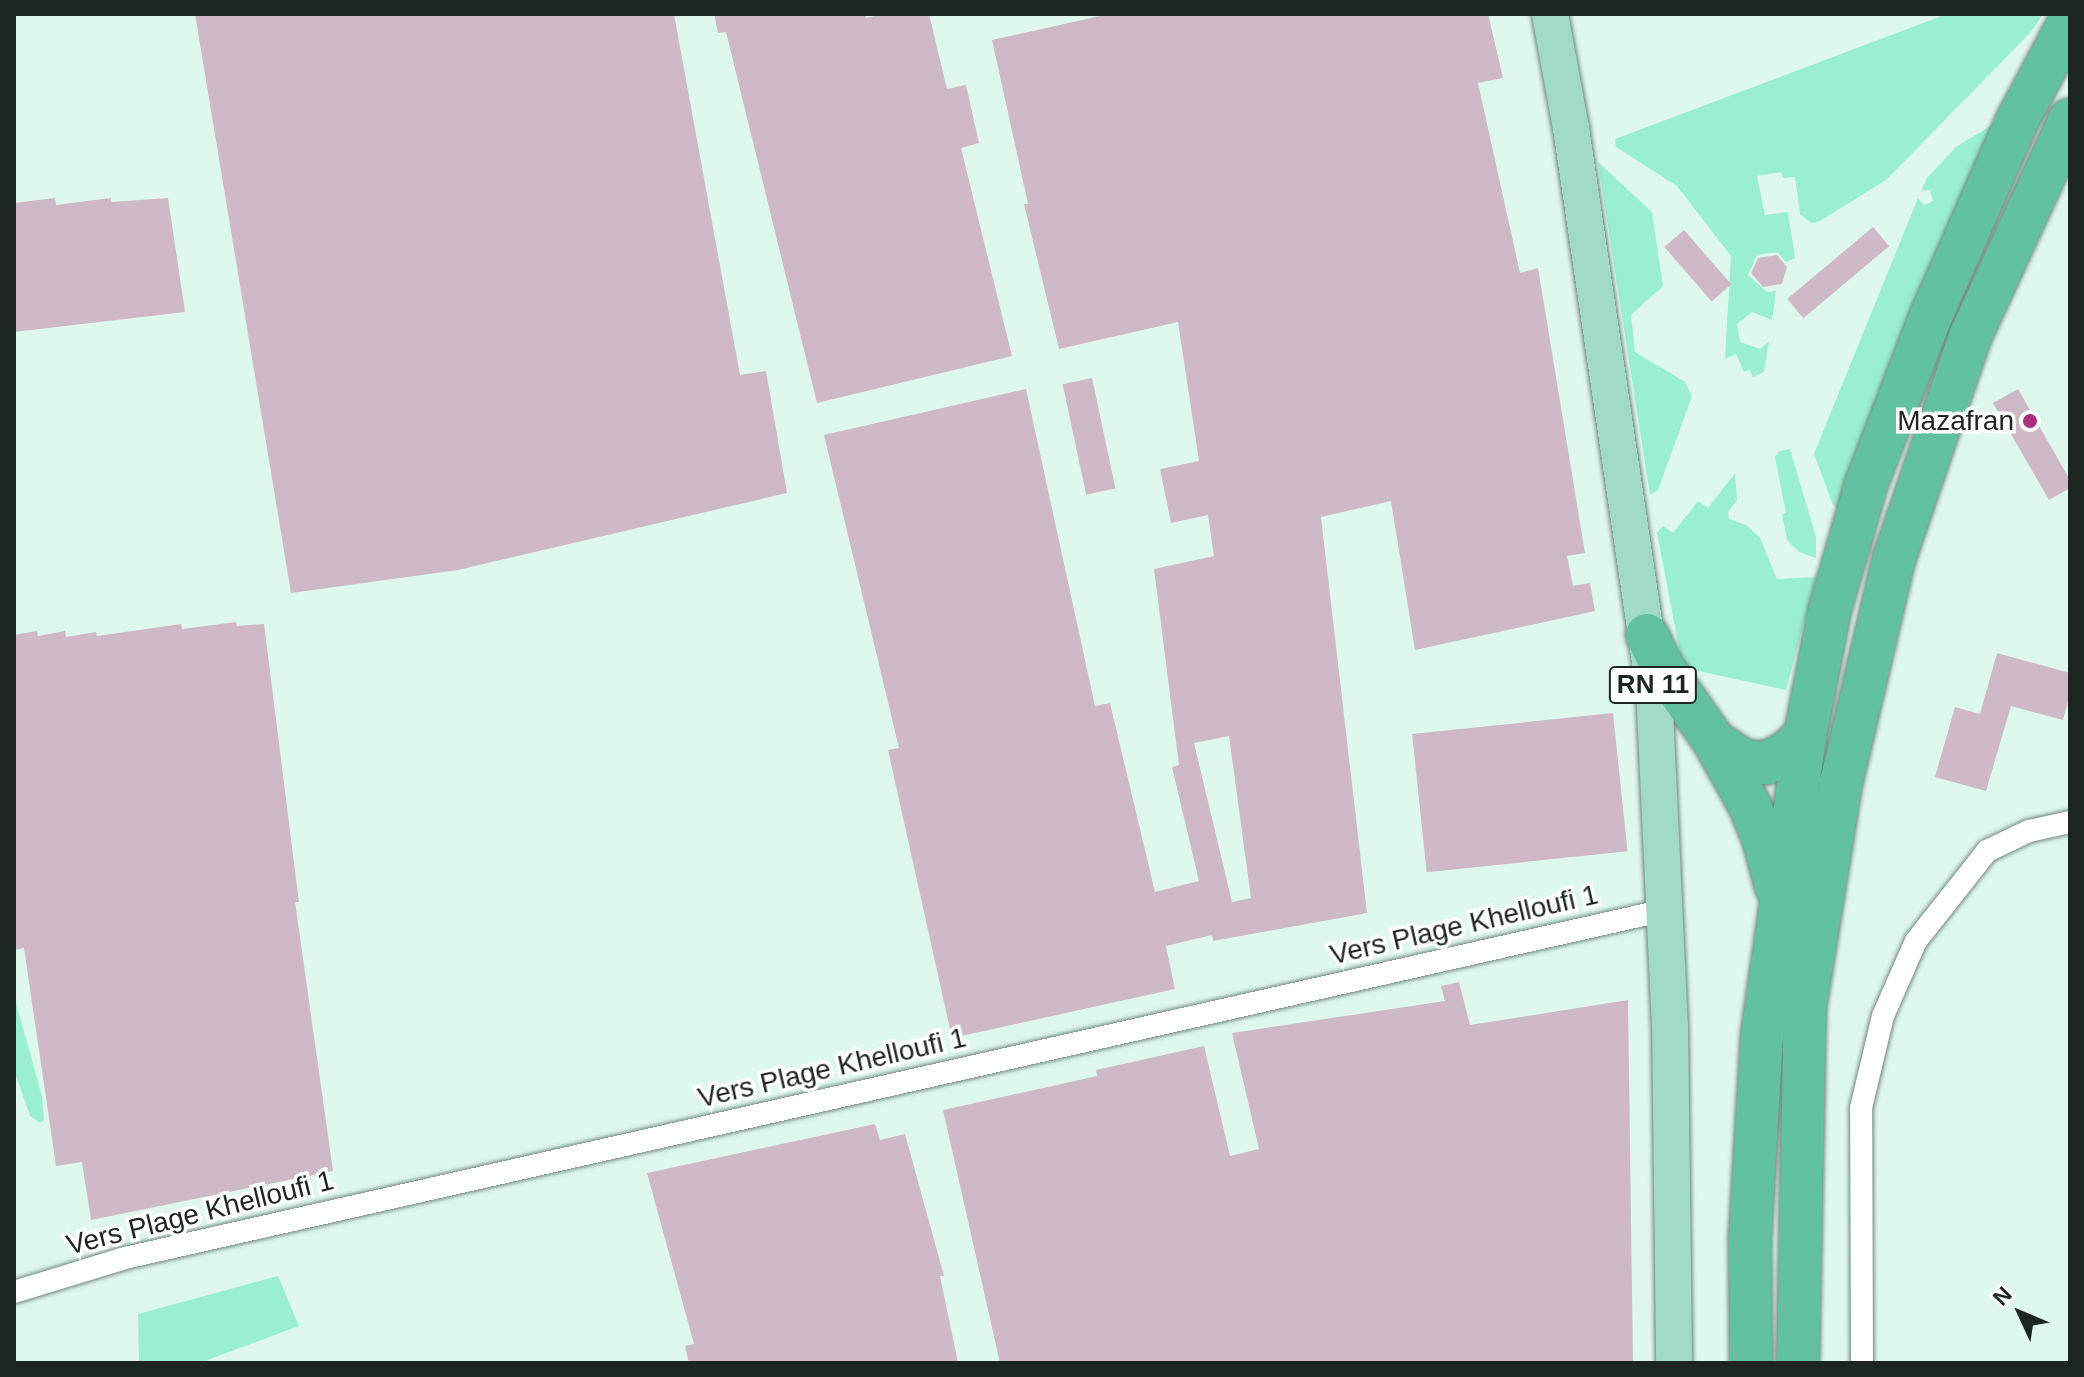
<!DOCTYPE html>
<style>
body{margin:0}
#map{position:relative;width:2084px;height:1377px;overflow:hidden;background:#dff8ee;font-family:Helvetica,sans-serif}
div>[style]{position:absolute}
.green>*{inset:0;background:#9aefd0}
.building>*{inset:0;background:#cfb9c4;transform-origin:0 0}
.roads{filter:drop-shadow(0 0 2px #71877e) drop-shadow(0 0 2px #71877e)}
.street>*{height:22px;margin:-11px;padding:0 11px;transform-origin:11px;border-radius:11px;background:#fff}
.primary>*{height:36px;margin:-18px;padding:0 18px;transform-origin:18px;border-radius:18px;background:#a1dac7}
.highway>*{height:42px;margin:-21px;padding:0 21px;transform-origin:21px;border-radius:21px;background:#62c1a1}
.dots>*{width:22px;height:22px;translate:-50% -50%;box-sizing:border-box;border:4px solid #fff;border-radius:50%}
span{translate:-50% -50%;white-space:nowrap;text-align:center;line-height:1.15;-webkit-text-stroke:7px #fff;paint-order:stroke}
.shield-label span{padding:2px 6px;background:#fff;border:2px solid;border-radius:6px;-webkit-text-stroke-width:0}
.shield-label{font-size:26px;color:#1c2522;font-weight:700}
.poi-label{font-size:28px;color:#1c2522}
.right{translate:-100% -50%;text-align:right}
.street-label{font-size:28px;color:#1c2522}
.frame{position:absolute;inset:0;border:16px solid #1c2522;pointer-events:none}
.north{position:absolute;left:1980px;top:1273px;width:80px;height:80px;-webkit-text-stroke:6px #fff;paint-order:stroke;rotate:314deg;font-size:22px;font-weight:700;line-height:32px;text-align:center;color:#1c2522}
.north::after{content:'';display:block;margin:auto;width:28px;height:36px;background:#1c2522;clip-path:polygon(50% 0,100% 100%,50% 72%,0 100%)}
</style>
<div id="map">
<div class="green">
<div style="clip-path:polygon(1947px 14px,2043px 14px,2031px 32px,1886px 180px,1820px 221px,1811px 223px,1800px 214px,1795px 177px,1783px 178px,1781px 172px,1757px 176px,1765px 215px,1788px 212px,1795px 258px,1786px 262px,1777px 252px,1757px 255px,1748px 275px,1767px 292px,1776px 291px,1772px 320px,1752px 312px,1737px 324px,1740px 342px,1760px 349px,1769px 341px,1764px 372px,1753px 377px,1750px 370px,1744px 372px,1736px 354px,1725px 359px,1731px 256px,1677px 186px,1616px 147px,1615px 139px)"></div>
<div style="clip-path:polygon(1994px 124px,1840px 510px,1833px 505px,1814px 454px,1816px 449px,1918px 198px,1924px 205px,1933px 201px,1930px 190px,1921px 191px,1927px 178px,1957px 146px)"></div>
<div style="clip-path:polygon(1598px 162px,1652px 212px,1663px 286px,1631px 315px,1635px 352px,1685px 382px,1692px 396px,1658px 490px,1650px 495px)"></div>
<div style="clip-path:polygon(1790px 449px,1816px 537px,1816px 558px,1799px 552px,1787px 540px,1782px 514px,1786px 513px,1775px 457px,1780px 451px)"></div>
<div style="clip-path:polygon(1735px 473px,1737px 500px,1728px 512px,1729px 519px,1746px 525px,1760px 538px,1777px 579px,1816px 577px,1786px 690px,1694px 670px,1682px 663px,1657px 533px,1663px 526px,1673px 533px,1698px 501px,1708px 508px)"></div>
<div style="clip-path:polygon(14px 995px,42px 1097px,44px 1120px,40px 1123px,30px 1116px,14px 1070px)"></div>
<div style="clip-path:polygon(278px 1276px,299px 1326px,199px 1363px,139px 1363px,138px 1314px)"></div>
</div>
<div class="building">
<div style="clip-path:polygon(195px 14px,674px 14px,740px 375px,766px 371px,787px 493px,458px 570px,291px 593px)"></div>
<div style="clip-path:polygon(714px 14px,865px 14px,866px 18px,883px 14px,929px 14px,947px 89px,966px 85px,979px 143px,961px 148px,1012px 356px,817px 403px,726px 32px,718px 33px)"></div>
<div style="clip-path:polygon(evenodd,1109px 14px,1488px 14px,1503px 78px,1478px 83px,1520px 273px,1538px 268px,1585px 553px,1567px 556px,1573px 586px,1590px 583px,1595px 611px,1415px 650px,1391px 501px,1321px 517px,1367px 913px,1213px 941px,1212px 935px,1166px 946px,1175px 989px,952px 1038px,888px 750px,899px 748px,824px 435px,1026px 389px,1095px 706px,1110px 703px,1155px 892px,1199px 881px,1172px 767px,1179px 765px,1154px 569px,1214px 556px,1208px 515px,1171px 523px,1160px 469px,1199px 461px,1178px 322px,1059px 349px,1024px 204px,1028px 204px,992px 40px,1109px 14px,1229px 736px,1251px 898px,1232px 902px,1194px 743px,1229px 736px)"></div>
<div style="clip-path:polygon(55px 198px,56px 205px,111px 198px,111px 202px,168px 198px,185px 312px,14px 332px,14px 203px)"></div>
<div style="left:1873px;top:227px;width:25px;height:112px;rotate:50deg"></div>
<div style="left:1684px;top:230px;width:72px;height:26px;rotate:49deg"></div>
<div style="clip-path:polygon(1777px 255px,1787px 267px,1782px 284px,1763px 287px,1751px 273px,1758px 258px)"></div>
<div style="left:1092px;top:378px;width:113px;height:30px;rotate:78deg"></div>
<div style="clip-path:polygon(2018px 389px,2070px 480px,2070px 488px,2049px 500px,1993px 403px)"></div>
<div style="clip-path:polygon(236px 622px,237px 626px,264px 624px,299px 902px,295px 902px,333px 1171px,91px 1220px,82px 1162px,56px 1166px,24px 948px,14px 950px,14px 635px,37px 631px,38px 636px,65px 631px,66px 637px,96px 632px,97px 636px,181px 624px,182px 629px)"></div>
<div style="clip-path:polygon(1997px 653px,2070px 673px,2070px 694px,2063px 720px,2011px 706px,1986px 791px,1935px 777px,1955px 707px,1980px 714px)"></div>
<div style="left:1613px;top:713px;width:139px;height:202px;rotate:84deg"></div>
<div style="clip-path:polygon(1459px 982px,1470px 1025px,1628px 1000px,1633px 1363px,1000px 1363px,943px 1110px,1097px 1076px,1096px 1070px,1204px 1046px,1230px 1156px,1259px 1149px,1232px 1033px,1445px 1001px,1441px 986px)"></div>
<div style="clip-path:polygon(875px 1124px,880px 1140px,905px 1134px,944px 1276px,940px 1276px,958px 1363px,689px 1363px,685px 1346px,694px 1344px,647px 1173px)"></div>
</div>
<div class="roads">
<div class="street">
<div style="left:14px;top:1292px;width:116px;rotate:-17deg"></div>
<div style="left:125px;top:1258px;width:1580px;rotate:-12.73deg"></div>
<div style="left:1862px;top:1363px;width:255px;rotate:-90.2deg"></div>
<div style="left:1861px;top:1108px;width:95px;rotate:-76.6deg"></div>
<div style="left:1883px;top:1016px;width:82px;rotate:-66.3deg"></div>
<div style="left:1916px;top:941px;width:115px;rotate:-51.7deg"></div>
<div style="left:1987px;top:851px;width:47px;rotate:-25.5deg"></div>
<div style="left:2029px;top:831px;width:42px;rotate:-12.4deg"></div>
</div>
<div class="primary">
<div style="left:1550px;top:14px;width:116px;rotate:79.6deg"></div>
<div style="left:1571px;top:128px;width:567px;rotate:81.58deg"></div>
<div style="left:1654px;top:689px;width:335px;rotate:87.3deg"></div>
<div style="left:1670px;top:1024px;width:339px;rotate:89.3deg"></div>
</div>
<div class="highway">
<div style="left:1647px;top:635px;width:37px;rotate:64deg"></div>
<div style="left:1663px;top:668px;width:89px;rotate:55.1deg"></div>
<div style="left:1714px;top:741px;width:74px;rotate:61deg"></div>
<div style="left:1750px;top:806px;width:38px;rotate:68deg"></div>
<div style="left:1764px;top:841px;width:47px;rotate:75.1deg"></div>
<div style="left:1714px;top:741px;width:36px;rotate:34deg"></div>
<div style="left:1744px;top:761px;width:22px;rotate:5deg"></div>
<div style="left:1766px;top:763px;width:22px;rotate:-27deg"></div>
<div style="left:1786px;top:753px;width:25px;rotate:-42deg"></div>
<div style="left:1751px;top:1363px;width:125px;rotate:-90.5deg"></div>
<div style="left:1750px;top:1238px;width:202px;rotate:-86.6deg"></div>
<div style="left:1762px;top:1036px;width:303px;rotate:-81.8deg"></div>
<div style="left:1805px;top:736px;width:129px;rotate:-78.9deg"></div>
<div style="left:1830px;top:609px;width:129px;rotate:-73.8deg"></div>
<div style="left:1866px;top:485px;width:181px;rotate:-69deg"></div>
<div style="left:1931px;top:316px;width:215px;rotate:-66.2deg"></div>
<div style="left:2018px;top:119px;width:111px;rotate:-62deg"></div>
<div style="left:1798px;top:1363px;width:356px;rotate:-88.9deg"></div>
<div style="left:1805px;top:1007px;width:227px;rotate:-80.9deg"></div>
<div style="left:1841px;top:783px;width:230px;rotate:-76.7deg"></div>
<div style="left:1894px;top:559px;width:235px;rotate:-71.1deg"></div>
<div style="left:1970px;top:337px;width:239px;rotate:-65.3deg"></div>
</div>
</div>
<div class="dots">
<div style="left:2030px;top:421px;background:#ac2f80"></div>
</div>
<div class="shield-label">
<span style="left:1653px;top:685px">RN 11</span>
</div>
<div class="poi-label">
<span class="right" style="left:2014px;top:421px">Mazafran</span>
</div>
<div class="street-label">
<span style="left:1464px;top:925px;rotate:-13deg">Vers Plage Khelloufi 1</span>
<span style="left:832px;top:1068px;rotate:-13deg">Vers Plage Khelloufi 1</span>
<span style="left:200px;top:1213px;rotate:-14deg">Vers Plage Khelloufi 1</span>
</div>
<div class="frame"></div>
<div class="north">N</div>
</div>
